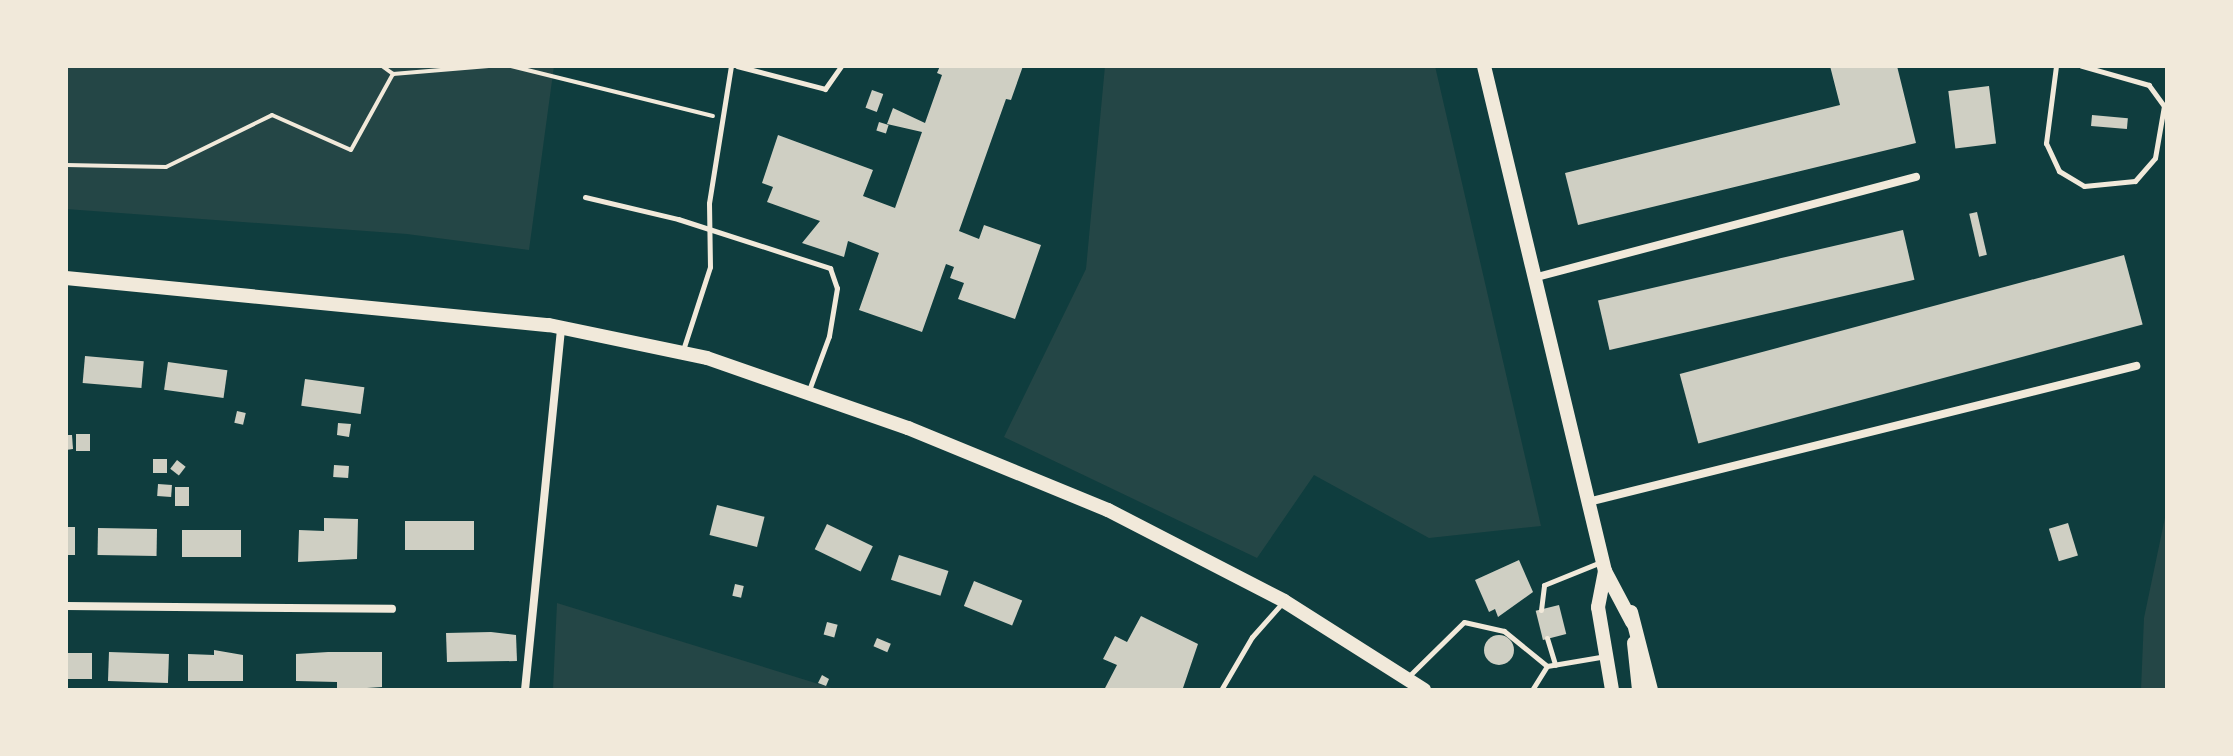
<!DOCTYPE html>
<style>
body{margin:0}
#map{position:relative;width:2233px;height:756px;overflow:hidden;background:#0f3d3e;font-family:Barlow,sans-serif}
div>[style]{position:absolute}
.green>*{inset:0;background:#244646}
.building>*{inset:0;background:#cfcfc3;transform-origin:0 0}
.round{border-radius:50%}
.path>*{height:4px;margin:-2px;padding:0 2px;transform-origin:2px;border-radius:2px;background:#f1e9da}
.service>*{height:5px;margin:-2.5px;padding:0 2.5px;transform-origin:2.5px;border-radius:2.5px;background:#f1e9da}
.minor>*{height:8px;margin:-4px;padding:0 4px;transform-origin:4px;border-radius:4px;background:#f1e9da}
.secondary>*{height:14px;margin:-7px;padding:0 7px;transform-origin:7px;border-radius:7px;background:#f1e9da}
.primary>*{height:14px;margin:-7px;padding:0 7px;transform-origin:7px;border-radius:7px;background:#f1e9da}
span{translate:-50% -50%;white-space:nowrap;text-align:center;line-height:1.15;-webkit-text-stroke:6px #f1e9da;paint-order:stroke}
.frame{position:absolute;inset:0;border:68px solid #f1e9da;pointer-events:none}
</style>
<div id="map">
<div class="green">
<div style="clip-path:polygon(66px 66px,554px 66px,529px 250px,407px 234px,66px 209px)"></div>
<div style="clip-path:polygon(1105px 66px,1435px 66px,1541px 526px,1429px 538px,1314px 475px,1257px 558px,1004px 437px,1086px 269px)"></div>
<div style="clip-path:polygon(2167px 508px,2167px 690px,2141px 690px,2144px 618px)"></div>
<div style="clip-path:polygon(557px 603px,838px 690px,553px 690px)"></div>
</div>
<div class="building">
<div style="clip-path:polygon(940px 66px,1023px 66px,1011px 100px,1006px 99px,959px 231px,979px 239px,984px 225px,1041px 245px,1015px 319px,958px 299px,964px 283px,950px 278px,954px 267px,946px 264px,922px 332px,859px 310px,879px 253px,848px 241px,844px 257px,802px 243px,820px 221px,767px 202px,773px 187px,762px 183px,778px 135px,873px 170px,863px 196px,895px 208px,922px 132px,887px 124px,893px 108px,925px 123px,942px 75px,937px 73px)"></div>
<div style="clip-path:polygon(1830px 66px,1897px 66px,1916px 143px,1578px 225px,1565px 173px,1840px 105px)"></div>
<div style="left:1989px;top:86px;width:58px;height:41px;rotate:83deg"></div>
<div style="left:872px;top:90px;width:12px;height:19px;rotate:20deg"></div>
<div style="left:2092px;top:115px;width:36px;height:11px;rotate:5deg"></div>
<div style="left:879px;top:122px;width:10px;height:9px;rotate:17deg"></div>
<div style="left:1977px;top:212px;width:44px;height:8px;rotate:77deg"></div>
<div style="left:1903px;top:230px;width:51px;height:313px;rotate:77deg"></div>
<div style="left:2124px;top:255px;width:72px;height:460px;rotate:75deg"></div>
<div style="left:85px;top:356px;width:59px;height:27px;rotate:5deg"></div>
<div style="left:168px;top:362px;width:60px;height:28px;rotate:8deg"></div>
<div style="left:305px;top:379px;width:60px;height:27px;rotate:8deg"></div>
<div style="left:237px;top:411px;width:9px;height:12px;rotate:13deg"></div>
<div style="clip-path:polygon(338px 423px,351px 424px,349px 437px,337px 435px)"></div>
<div style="left:76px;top:434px;width:14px;height:17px"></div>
<div style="clip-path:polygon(66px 435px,72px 435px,73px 449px,66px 450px)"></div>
<div style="left:153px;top:459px;width:14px;height:14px"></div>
<div style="left:177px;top:460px;width:11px;height:11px;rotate:38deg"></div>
<div style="left:334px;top:465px;width:15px;height:12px;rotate:4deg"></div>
<div style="left:158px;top:484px;width:14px;height:12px;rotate:4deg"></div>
<div style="left:175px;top:487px;width:14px;height:19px"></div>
<div style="left:717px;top:505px;width:49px;height:31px;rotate:14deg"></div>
<div style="clip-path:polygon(324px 518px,358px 519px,357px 559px,298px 562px,299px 530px,324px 531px)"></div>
<div style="left:405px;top:521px;width:69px;height:29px"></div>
<div style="left:2068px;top:523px;width:34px;height:20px;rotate:73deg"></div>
<div style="left:827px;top:524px;width:51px;height:28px;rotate:26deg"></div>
<div style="left:66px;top:527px;width:9px;height:28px"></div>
<div style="left:98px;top:528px;width:59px;height:27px;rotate:1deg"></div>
<div style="left:182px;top:530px;width:59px;height:27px"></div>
<div style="left:899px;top:555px;width:52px;height:26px;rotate:18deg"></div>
<div style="clip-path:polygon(1519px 560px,1533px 592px,1498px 617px,1495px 609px,1489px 612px,1475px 580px)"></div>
<div style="left:974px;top:581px;width:52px;height:27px;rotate:22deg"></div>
<div style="left:735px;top:584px;width:9px;height:12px;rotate:13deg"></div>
<div style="left:1559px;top:605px;width:30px;height:24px;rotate:76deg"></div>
<div style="clip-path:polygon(1141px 616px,1198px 644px,1183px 688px,1104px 690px,1117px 665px,1103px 659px,1115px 636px,1127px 642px)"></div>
<div style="left:827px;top:622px;width:11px;height:13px;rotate:15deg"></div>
<div style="clip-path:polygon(491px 632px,516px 635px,517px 661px,447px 662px,446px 633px)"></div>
<div class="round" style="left:1484px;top:635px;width:30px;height:30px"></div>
<div style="left:877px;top:638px;width:15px;height:9px;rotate:23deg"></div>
<div style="clip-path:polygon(214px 650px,243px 655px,243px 681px,188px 681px,188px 654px,214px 655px)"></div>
<div style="left:109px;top:652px;width:60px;height:29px;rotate:2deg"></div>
<div style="clip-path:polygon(328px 652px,382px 652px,382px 687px,337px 690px,337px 682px,296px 681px,296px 654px)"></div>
<div style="left:66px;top:653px;width:26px;height:26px"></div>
<div style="clip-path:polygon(822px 675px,829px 679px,826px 686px,818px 683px)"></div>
</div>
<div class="path">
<div style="left:382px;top:66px;width:14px;rotate:36deg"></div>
<div style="left:393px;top:74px;width:96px;rotate:-4.8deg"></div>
<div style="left:511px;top:66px;width:208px;rotate:13.9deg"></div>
<div style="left:66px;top:165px;width:100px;rotate:1.1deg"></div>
<div style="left:166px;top:167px;width:118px;rotate:-26.1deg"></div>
<div style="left:272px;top:115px;width:86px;rotate:23.9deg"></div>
<div style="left:351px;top:150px;width:87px;rotate:-61.1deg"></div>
</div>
<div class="service">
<div style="left:737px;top:66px;width:91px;rotate:14.6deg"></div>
<div style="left:825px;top:89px;width:28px;rotate:-55deg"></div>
<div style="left:2056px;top:66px;width:78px;rotate:97.4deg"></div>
<div style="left:2046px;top:143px;width:31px;rotate:65deg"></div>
<div style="left:2059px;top:171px;width:29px;rotate:31deg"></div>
<div style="left:2084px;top:186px;width:51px;rotate:-5.6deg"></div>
<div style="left:2135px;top:181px;width:30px;rotate:-49deg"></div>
<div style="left:2155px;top:158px;width:53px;rotate:-80.2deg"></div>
<div style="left:2164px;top:106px;width:26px;rotate:-126deg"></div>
<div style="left:2149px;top:85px;width:70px;rotate:-164.2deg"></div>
<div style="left:585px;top:197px;width:96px;rotate:13.3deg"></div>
<div style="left:678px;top:219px;width:160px;rotate:17.9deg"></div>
<div style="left:830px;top:268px;width:21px;rotate:71deg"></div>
<div style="left:837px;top:288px;width:49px;rotate:99.5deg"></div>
<div style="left:829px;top:336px;width:58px;rotate:110.3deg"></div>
<div style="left:683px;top:350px;width:87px;rotate:-72deg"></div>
<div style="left:710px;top:267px;width:64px;rotate:-90.9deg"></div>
<div style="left:709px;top:203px;width:139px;rotate:-80.9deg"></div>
<div style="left:1541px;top:610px;width:25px;rotate:-83deg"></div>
<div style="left:1544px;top:585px;width:61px;rotate:-22deg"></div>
<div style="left:1547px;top:638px;width:28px;rotate:73deg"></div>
<div style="left:1408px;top:677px;width:78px;rotate:-44.5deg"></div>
<div style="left:1464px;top:622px;width:41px;rotate:12.7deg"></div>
<div style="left:1504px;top:631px;width:55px;rotate:39.1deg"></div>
<div style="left:1547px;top:666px;width:60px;rotate:-9.6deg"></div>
<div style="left:1221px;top:690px;width:61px;rotate:-59.7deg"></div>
<div style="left:1252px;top:637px;width:48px;rotate:-48.4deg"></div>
<div style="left:1532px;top:690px;width:28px;rotate:-58deg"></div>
</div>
<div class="minor">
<div style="left:1537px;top:277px;width:392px;rotate:-14.8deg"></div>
<div style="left:1588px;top:502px;width:565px;rotate:-13.94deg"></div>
<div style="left:66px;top:606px;width:326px;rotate:0.5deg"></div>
<div style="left:525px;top:690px;width:365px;rotate:-84.3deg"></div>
</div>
<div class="secondary">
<div style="left:1484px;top:66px;width:519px;rotate:76.53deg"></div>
<div style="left:1605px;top:571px;width:58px;rotate:62.1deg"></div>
<div style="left:1605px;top:571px;width:37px;rotate:101deg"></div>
<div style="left:1598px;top:607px;width:84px;rotate:80.4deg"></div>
<div style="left:1634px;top:643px;width:47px;rotate:83.9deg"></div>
</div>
<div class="primary">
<div style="left:66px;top:278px;width:485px;rotate:5.6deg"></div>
<div style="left:549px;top:325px;width:161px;rotate:11.8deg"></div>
<div style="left:707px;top:358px;width:213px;rotate:19.2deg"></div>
<div style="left:908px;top:428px;width:216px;rotate:22.3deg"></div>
<div style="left:1108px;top:510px;width:198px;rotate:27.3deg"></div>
<div style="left:1284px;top:601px;width:166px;rotate:32.4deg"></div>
<div style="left:1631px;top:612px;width:81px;rotate:75.6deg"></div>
</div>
<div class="frame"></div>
</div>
